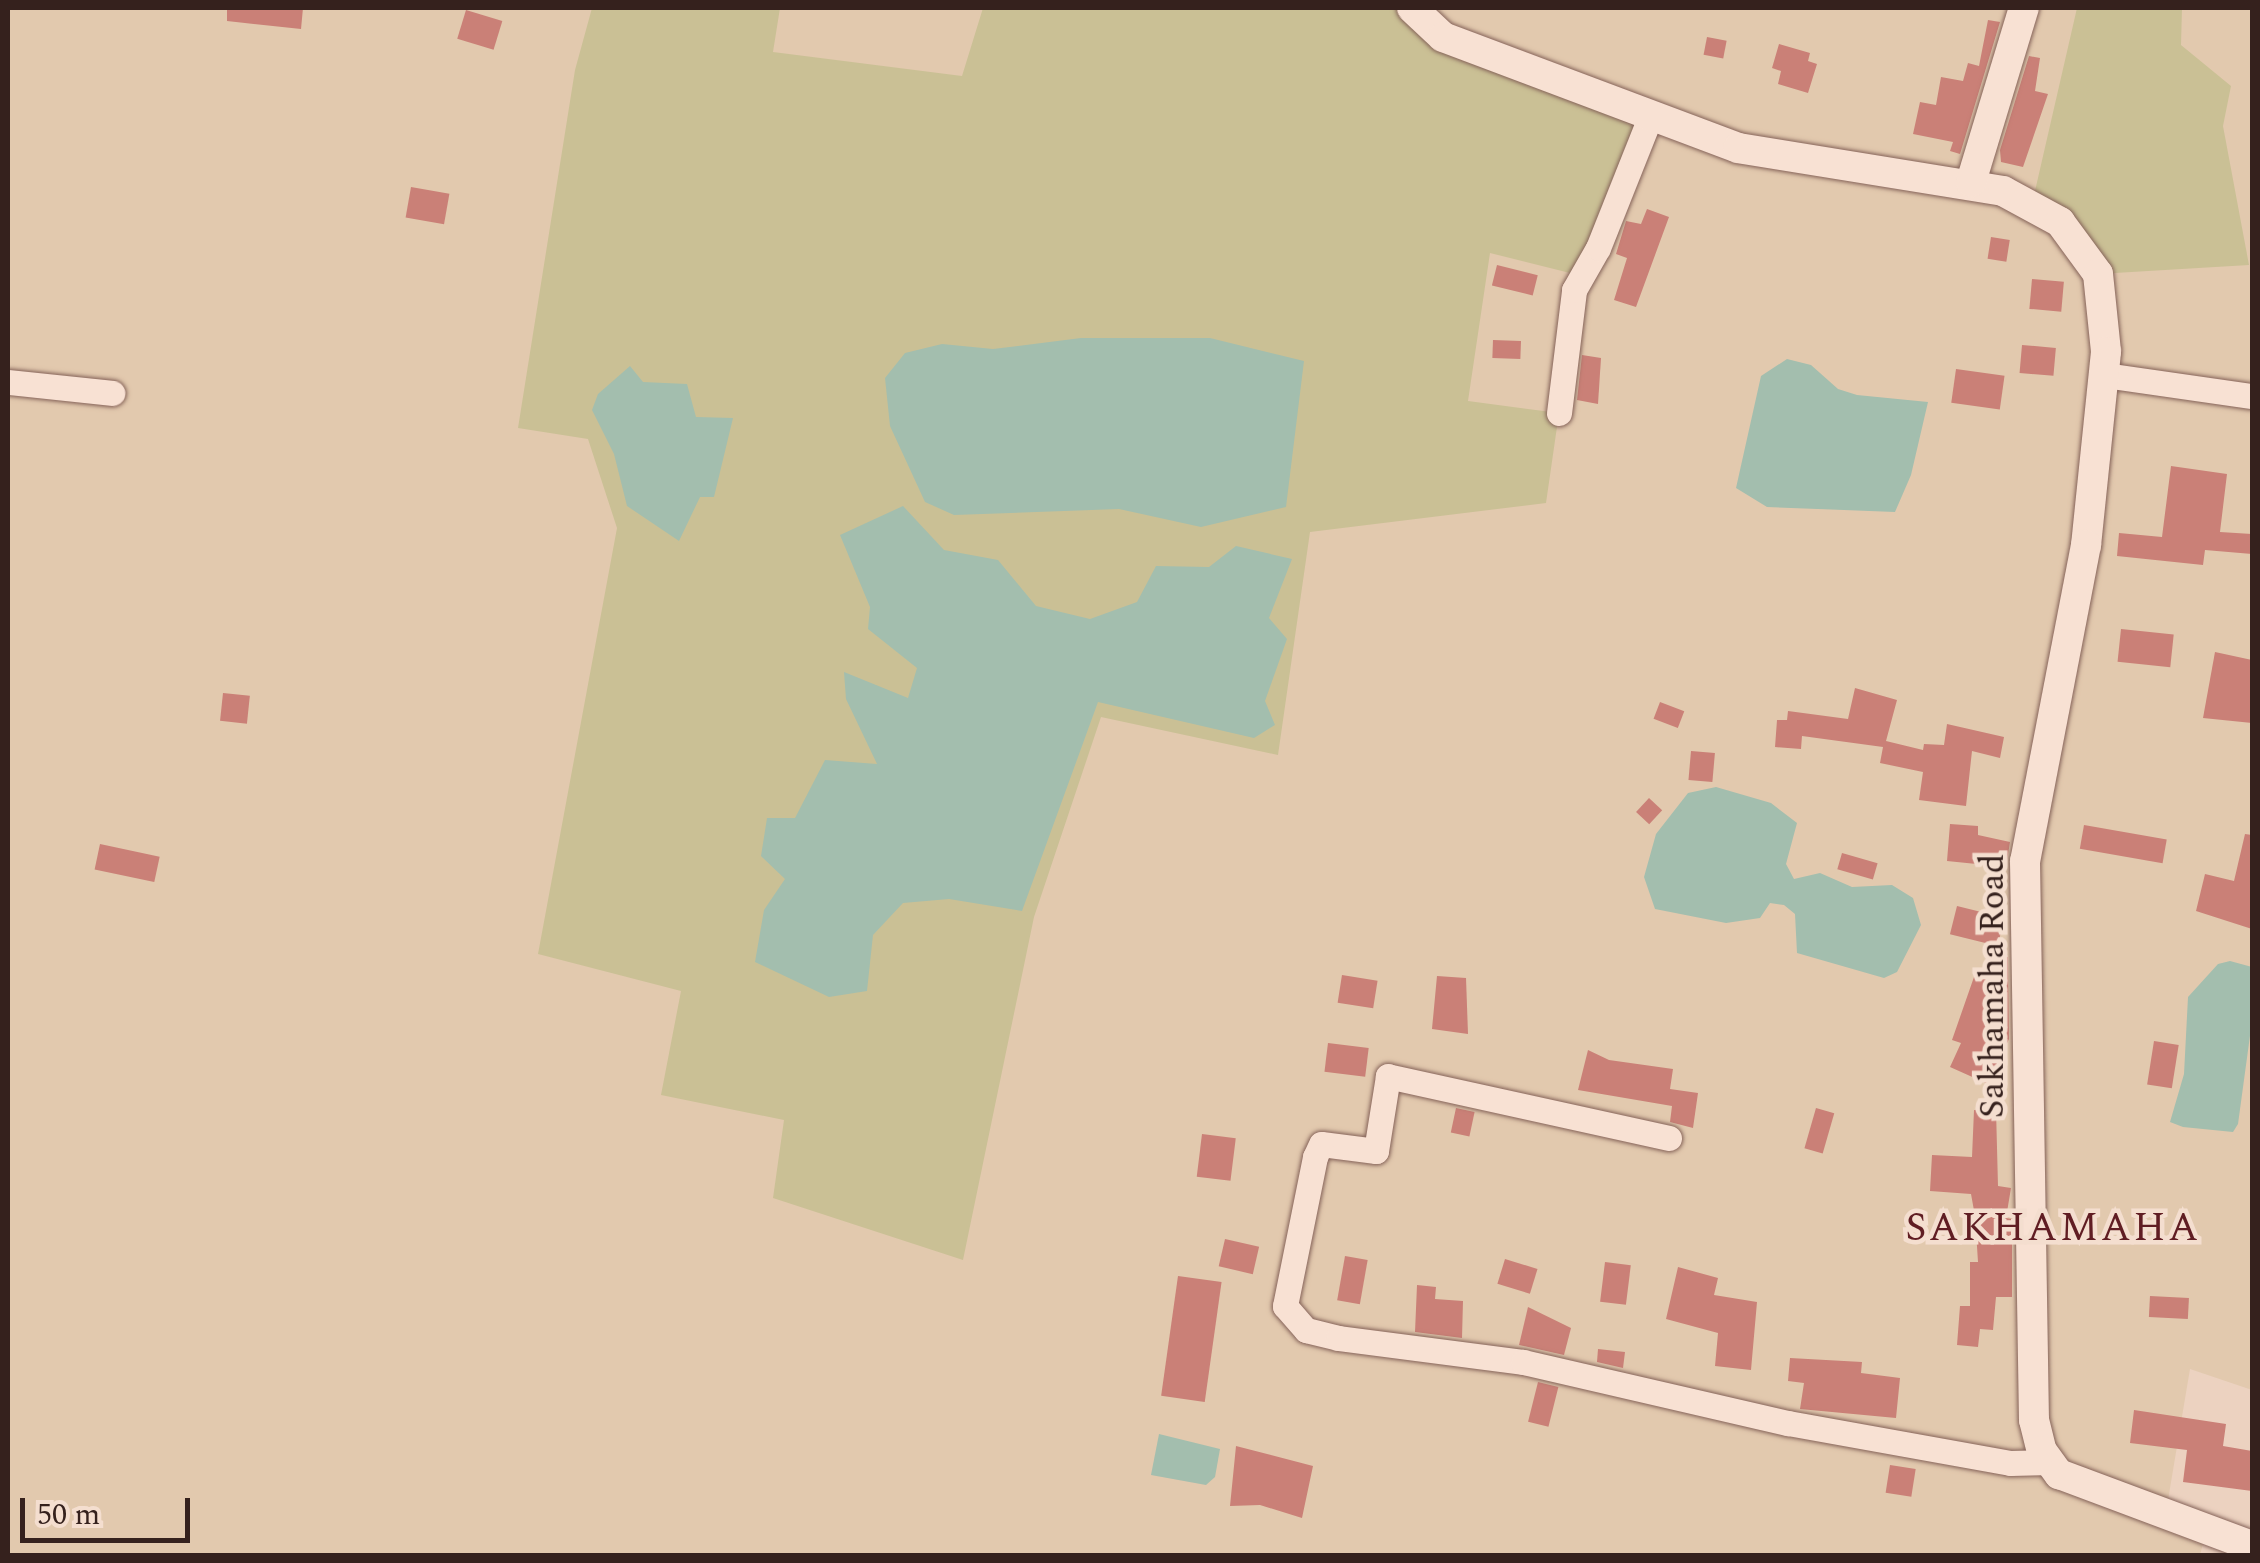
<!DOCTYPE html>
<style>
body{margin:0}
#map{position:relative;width:2260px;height:1563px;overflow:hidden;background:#ecd2c0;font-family:Spectral,serif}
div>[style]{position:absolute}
.farmland>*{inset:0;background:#e2c9ae}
.green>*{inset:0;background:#cac095}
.water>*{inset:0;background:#a3beae}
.building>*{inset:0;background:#ca8077;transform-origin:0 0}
.roads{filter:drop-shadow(0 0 2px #856359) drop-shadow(0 0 2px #856359)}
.minor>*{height:25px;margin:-12.5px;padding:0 12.5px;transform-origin:12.5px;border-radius:12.5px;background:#f8e1d3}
.tertiary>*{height:30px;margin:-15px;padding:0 15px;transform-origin:15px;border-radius:15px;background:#f8e1d3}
span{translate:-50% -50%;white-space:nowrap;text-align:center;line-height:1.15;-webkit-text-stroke:9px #f4decf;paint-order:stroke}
.street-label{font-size:35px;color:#35211d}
.quarter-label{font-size:40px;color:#601d23;letter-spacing:2.5px}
.frame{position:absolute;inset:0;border:10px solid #35211d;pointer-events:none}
.scale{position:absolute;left:20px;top:1498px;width:170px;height:45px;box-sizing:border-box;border:5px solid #35211d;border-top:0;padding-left:12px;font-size:30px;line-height:35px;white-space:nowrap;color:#35211d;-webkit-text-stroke:8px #f4decf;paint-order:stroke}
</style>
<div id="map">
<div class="farmland">
<div style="clip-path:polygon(8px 8px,2252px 8px,2252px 1390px,2190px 1369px,2166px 1512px,2208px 1525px,2200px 1555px,8px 1556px)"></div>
</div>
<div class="green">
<div style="clip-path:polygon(592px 8px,780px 8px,773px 52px,962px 76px,983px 8px,1412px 8px,1650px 117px,1582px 276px,1490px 253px,1468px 401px,1559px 413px,1546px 503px,1310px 532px,1278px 755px,1101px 717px,1034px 917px,963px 1260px,773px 1198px,784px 1120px,661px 1095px,681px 991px,538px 954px,617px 528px,588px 439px,518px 428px,575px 70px)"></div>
<div style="clip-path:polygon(2077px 8px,2182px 8px,2181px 45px,2231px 86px,2223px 126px,2249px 265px,2098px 274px,2032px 204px)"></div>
</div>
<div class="water">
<div style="clip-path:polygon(1081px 338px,1210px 338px,1304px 361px,1286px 507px,1201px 527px,1119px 509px,954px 515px,925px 502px,890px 426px,885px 378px,905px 353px,942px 344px,993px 349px)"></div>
<div style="clip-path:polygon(1787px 359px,1811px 365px,1838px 389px,1857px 395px,1928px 402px,1911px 475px,1895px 512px,1767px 507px,1736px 488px,1761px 376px)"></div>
<div style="clip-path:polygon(630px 366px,643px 382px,687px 384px,696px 417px,733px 418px,714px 497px,700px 497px,679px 541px,627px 506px,614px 454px,592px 410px,598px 394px)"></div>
<div style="clip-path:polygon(903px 506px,944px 550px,998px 560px,1036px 606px,1090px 619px,1137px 602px,1156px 566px,1209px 567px,1236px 546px,1292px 559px,1269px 618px,1287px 639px,1265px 701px,1275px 725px,1254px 738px,1098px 702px,1022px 911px,949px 899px,903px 903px,873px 935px,867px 991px,829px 997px,755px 962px,764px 910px,785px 879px,761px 856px,767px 818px,795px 818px,825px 760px,877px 764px,846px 699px,844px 672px,908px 698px,917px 668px,868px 629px,870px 607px,840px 535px)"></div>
<div style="clip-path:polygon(1716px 787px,1771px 803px,1797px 823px,1786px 864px,1794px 879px,1820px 873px,1852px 887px,1892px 885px,1913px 898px,1921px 925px,1897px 972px,1884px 978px,1797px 953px,1795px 914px,1784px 905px,1770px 903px,1760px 918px,1726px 923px,1655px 909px,1644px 877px,1656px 834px,1688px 793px)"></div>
<div style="clip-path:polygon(2230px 961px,2252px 967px,2252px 1021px,2238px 1124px,2233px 1132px,2183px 1127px,2170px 1122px,2184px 1074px,2188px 997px,2218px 964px)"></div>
<div style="clip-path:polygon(1159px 1434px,1220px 1449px,1215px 1477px,1206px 1485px,1151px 1475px)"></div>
</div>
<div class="building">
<div style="clip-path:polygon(227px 8px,303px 8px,301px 29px,227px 21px)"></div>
<div style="left:466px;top:10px;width:38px;height:30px;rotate:17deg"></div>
<div style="clip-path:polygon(1988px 20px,2000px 22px,1960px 154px,1950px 151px,1953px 142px,1913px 134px,1920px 102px,1936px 105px,1941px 77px,1963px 81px,1968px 63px,1979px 66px)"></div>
<div style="left:1707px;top:37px;width:20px;height:18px;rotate:11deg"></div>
<div style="clip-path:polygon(1779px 44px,1810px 53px,1808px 61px,1817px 64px,1808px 93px,1778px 84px,1781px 71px,1772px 68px)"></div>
<div style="clip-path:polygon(2029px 56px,2040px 58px,2035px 91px,2048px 94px,2023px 167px,2001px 162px,2000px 150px)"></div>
<div style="left:411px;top:187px;width:39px;height:31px;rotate:10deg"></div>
<div style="clip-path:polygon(1647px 209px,1669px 217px,1636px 307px,1614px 300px,1627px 258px,1616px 254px,1626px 221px,1641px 224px)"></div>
<div style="left:1991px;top:237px;width:19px;height:22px;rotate:9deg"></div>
<div style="left:1497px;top:265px;width:42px;height:21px;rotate:14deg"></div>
<div style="left:2032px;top:279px;width:32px;height:30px;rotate:5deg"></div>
<div style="left:1493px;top:340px;width:28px;height:18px;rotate:2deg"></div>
<div style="left:2022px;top:345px;width:34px;height:28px;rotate:5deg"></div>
<div style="clip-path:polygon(1582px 355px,1601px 358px,1598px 404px,1577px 400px)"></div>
<div style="left:1956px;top:369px;width:49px;height:34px;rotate:8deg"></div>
<div style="clip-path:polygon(2171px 466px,2227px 474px,2220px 532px,2252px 534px,2252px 554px,2205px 550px,2203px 565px,2117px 556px,2119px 533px,2162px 537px)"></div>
<div style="left:2121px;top:629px;width:53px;height:33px;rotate:6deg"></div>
<div style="clip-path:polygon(2215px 652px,2252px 660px,2252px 723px,2203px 718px)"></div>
<div style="clip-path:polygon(1855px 688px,1897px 700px,1886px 741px,1923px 750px,1924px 744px,1944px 745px,1947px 724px,2004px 737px,2000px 758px,1972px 751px,1966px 806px,1919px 800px,1923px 772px,1880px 763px,1883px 747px,1802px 736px,1801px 749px,1775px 747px,1777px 720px,1787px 720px,1788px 711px,1848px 719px)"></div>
<div style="left:223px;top:693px;width:27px;height:28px;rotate:6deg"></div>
<div style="left:1660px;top:702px;width:26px;height:18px;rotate:21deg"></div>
<div style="left:1691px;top:751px;width:24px;height:29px;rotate:5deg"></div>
<div style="left:1649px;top:798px;width:18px;height:19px;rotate:43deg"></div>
<div style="clip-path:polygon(1950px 824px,1978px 826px,1978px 835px,2010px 842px,2006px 867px,1947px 861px)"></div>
<div style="left:2084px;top:825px;width:84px;height:24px;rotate:10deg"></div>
<div style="clip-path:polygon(2245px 834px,2252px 835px,2252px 929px,2196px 911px,2205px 874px,2234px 881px)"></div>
<div style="left:100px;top:844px;width:61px;height:26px;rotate:12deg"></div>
<div style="left:1842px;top:853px;width:37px;height:17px;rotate:16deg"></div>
<div style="left:1957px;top:906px;width:49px;height:29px;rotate:14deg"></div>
<div style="clip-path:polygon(1989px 954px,2008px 957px,2009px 1039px,1988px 1084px,1950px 1067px,1961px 1043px,1952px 1040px,1974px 977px,1986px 978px)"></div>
<div style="left:1342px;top:975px;width:36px;height:28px;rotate:9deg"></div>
<div style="clip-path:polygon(1437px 976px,1466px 978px,1468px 1034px,1432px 1029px)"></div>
<div style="left:2154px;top:1041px;width:25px;height:44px;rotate:9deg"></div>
<div style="left:1328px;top:1043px;width:41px;height:29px;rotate:7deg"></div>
<div style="clip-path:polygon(1588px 1050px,1609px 1060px,1673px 1069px,1670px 1089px,1698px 1093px,1693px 1128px,1670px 1122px,1672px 1106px,1578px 1090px)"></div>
<div style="left:1456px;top:1108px;width:19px;height:25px;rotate:12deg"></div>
<div style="left:1816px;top:1108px;width:19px;height:42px;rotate:16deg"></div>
<div style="clip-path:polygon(1996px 1109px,1998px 1186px,2011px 1188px,2006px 1218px,2012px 1219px,2012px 1297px,1996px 1297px,1993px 1330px,1980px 1329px,1978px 1347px,1957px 1345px,1960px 1306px,1970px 1306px,1970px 1262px,1978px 1262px,1975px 1216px,1971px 1194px,1930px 1191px,1932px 1155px,1972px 1157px,1974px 1110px)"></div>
<div style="left:1202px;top:1134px;width:34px;height:43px;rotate:7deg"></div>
<div style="left:1225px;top:1239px;width:35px;height:28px;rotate:13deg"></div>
<div style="left:1345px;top:1256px;width:23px;height:45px;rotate:10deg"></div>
<div style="left:1505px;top:1259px;width:34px;height:26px;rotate:17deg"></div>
<div style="left:1605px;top:1262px;width:26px;height:40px;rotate:7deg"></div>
<div style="clip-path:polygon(1678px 1267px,1718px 1278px,1714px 1295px,1757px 1302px,1751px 1370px,1715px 1366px,1718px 1333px,1666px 1319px)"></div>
<div style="left:1178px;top:1276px;width:44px;height:121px;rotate:8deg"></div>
<div style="clip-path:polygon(1417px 1285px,1436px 1287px,1435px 1299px,1463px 1301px,1462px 1338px,1415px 1332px)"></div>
<div style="left:2150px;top:1296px;width:39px;height:21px;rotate:3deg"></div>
<div style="clip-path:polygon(1528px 1307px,1571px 1328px,1564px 1355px,1519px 1345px)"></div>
<div style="clip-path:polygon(1598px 1349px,1625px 1352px,1623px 1368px,1597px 1362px)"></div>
<div style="clip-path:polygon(1790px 1358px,1862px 1362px,1861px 1373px,1900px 1378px,1896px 1418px,1800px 1409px,1804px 1383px,1788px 1381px)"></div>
<div style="left:1538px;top:1382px;width:21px;height:41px;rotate:14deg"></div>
<div style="clip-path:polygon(2134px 1410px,2226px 1424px,2223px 1446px,2252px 1451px,2252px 1491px,2183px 1482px,2187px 1450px,2130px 1443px)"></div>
<div style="clip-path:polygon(1236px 1446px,1313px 1466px,1302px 1518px,1260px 1505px,1230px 1506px)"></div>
<div style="left:1890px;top:1465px;width:26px;height:28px;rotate:9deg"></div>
</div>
<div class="roads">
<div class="minor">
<div style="left:2104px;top:375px;width:149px;rotate:8.1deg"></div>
<div style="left:8px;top:382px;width:105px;rotate:6deg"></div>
<div style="left:1559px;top:413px;width:124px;rotate:-83deg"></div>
<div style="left:1574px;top:290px;width:48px;rotate:-60.3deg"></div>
<div style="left:1598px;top:248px;width:141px;rotate:-68.3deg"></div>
<div style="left:1669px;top:1138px;width:288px;rotate:-167.6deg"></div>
<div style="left:1388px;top:1076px;width:76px;rotate:99.1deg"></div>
<div style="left:1376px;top:1151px;width:55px;rotate:-172.7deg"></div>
<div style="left:1321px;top:1144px;width:14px;rotate:115deg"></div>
<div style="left:1315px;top:1157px;width:152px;rotate:101.4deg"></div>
<div style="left:1285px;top:1306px;width:32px;rotate:49deg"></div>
<div style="left:1306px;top:1330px;width:33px;rotate:14deg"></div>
<div style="left:1338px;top:1338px;width:187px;rotate:7.4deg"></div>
<div style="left:1523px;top:1362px;width:272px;rotate:13deg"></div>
<div style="left:1788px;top:1423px;width:226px;rotate:10.2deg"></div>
<div style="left:2010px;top:1463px;width:41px;rotate:-1.4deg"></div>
</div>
<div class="tertiary">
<div style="left:1412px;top:8px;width:42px;rotate:43.1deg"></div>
<div style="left:1443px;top:37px;width:315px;rotate:20.6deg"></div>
<div style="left:1738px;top:148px;width:268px;rotate:9.2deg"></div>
<div style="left:2003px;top:191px;width:65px;rotate:28.5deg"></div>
<div style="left:2060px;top:222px;width:64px;rotate:53.8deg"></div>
<div style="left:2098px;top:274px;width:78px;rotate:84.1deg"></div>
<div style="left:2106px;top:352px;width:194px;rotate:95.9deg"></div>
<div style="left:2086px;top:545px;width:322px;rotate:100.9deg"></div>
<div style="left:2025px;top:861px;width:559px;rotate:89.08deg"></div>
<div style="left:2034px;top:1420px;width:32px;rotate:76deg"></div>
<div style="left:2042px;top:1451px;width:29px;rotate:54deg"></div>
<div style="left:2059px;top:1474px;width:206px;rotate:20.5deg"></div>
<div style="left:1971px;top:182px;width:182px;rotate:-73.1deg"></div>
</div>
</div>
<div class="street-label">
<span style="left:1993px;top:986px;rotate:-90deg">Sakhamaha Road</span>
</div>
<div class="quarter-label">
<span style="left:2053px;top:1229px">SAKHAMAHA</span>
</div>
<div class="frame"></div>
<div class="scale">50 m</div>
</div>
